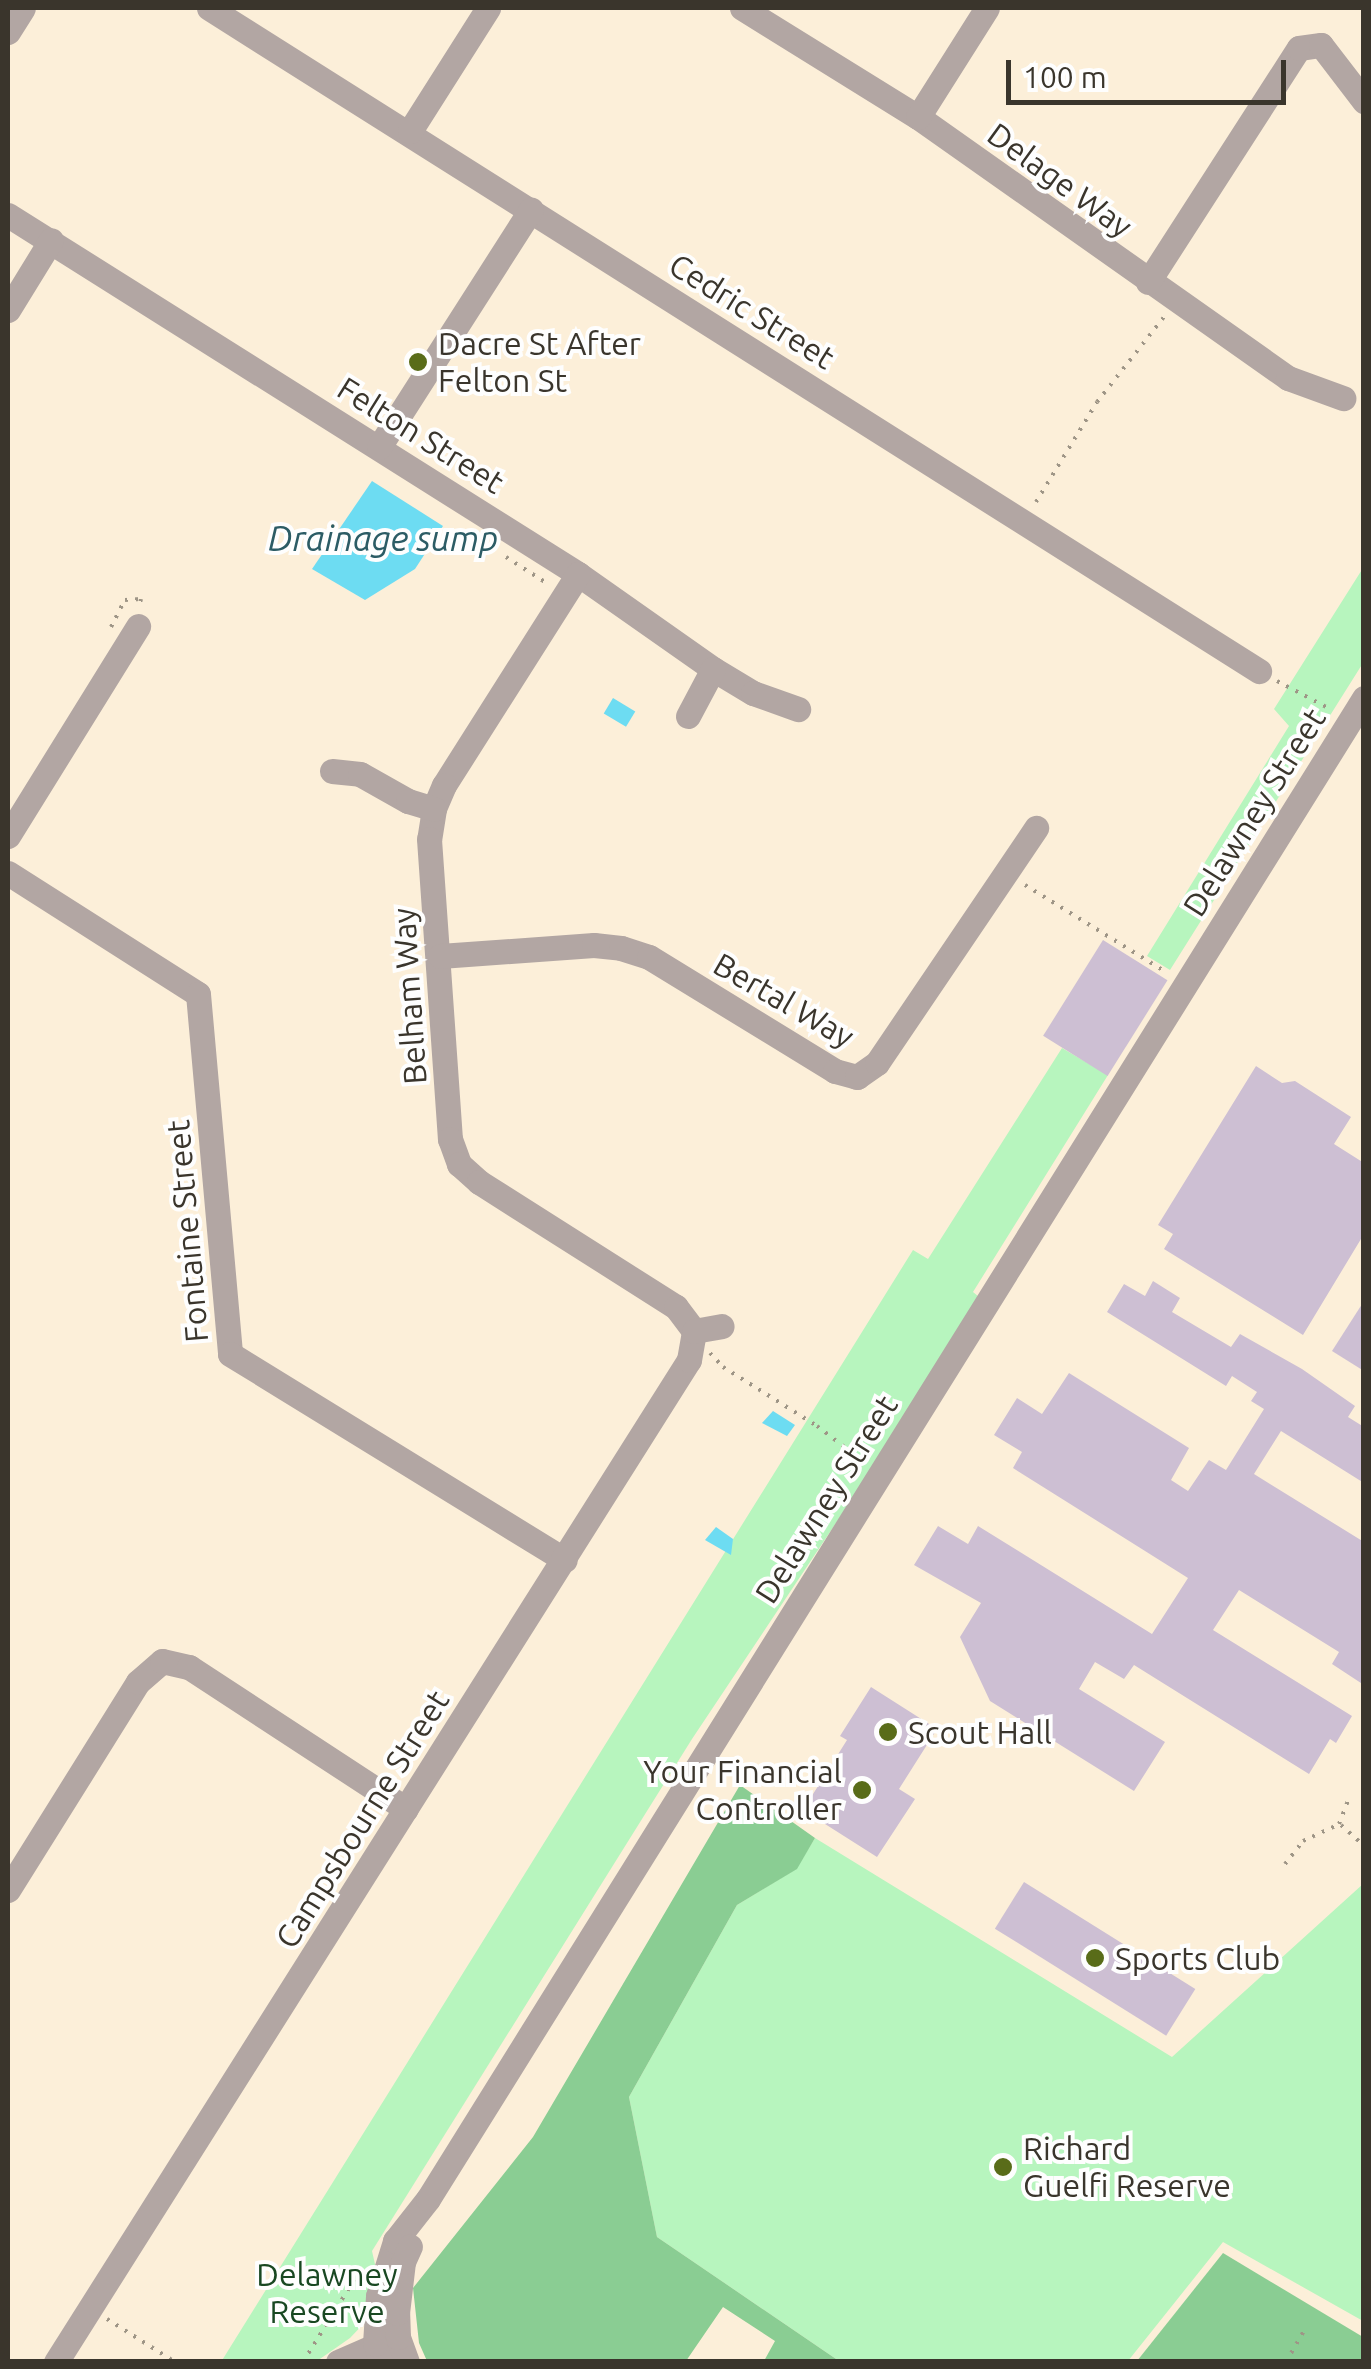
<!DOCTYPE html>
<style>
body{margin:0}
#map{position:relative;width:1371px;height:2369px;overflow:hidden;background:#fcefd9;font-family:Ubuntu,sans-serif}
div>[style]{position:absolute}
.green>*{inset:0;background:#b7f5be}
.forest>*{inset:0;background:#8acd93}
.water>*{inset:0;background:#6ddcf2;transform-origin:0 0}
.building>*{inset:0;background:#cdbfd3;transform-origin:0 0}
.path>*{height:4px;margin-top:-2px;transform-origin:0;background:repeating-linear-gradient(90deg,#9e9586 0 2.5px,transparent 0 10.5px)}
.minor>*{height:25px;margin:-12.5px;padding:0 12.5px;transform-origin:12.5px;border-radius:12.5px;background:#b2a6a3}
.dots>*{width:28px;height:28px;translate:-50% -50%;box-sizing:border-box;border:5px solid #fefefe;border-radius:50%}
span{translate:-50% -50%;white-space:nowrap;text-align:center;line-height:1.15;-webkit-text-stroke:8px #fefefe;paint-order:stroke}
.street-label{font-size:32px;color:#3a352c}
.poi-label{font-size:32px;color:#3a352c}
.left{translate:0 -50%;text-align:left}
.right{translate:-100% -50%;text-align:right}
.park-label{font-size:32px;color:#194822}
.water-label{font-size:35px;color:#2c5c65;font-style:italic}
.frame{position:absolute;inset:0;border:10px solid #3a352c;pointer-events:none}
.scale{position:absolute;left:1006px;top:60px;width:280px;height:45px;box-sizing:border-box;border:5px solid #3a352c;border-top:0;padding-left:12px;font-size:30px;line-height:35px;white-space:nowrap;color:#3a352c;-webkit-text-stroke:8px #fefefe;paint-order:stroke}
</style>
<div id="map">
<div class="green">
<div style="clip-path:polygon(1363px 568px,1363px 663px,1170px 970px,1147px 956px,1289px 726px,1274px 709px)"></div>
<div style="clip-path:polygon(1062px 1048px,1108px 1075px,973px 1292px,984px 1301px,692px 1739px,372px 2251px,379px 2282px,370px 2317px,350px 2338px,317px 2361px,221px 2362px,913px 1250px,928px 1259px)"></div>
<div style="clip-path:polygon(815px 1838px,1172px 2057px,1363px 1884px,1363px 2321px,1223px 2242px,1128px 2361px,839px 2361px,657px 2237px,629px 2097px,737px 1905px,796px 1869px)"></div>
</div>
<div class="forest">
<div style="clip-path:polygon(740px 1785px,815px 1838px,797px 1869px,737px 1905px,629px 2097px,657px 2237px,839px 2361px,764px 2361px,775px 2341px,723px 2307px,686px 2361px,427px 2361px,419px 2343px,413px 2288px,533px 2137px)"></div>
<div style="clip-path:polygon(1223px 2253px,1363px 2337px,1363px 2361px,1137px 2361px)"></div>
</div>
<div class="water">
<div style="clip-path:polygon(372px 481px,443px 526px,415px 569px,365px 600px,312px 569px)"></div>
<div style="left:613px;top:698px;width:26px;height:18px;rotate:31deg"></div>
<div style="clip-path:polygon(773px 1411px,795px 1425px,787px 1436px,762px 1423px)"></div>
<div style="clip-path:polygon(716px 1527px,733px 1539px,731px 1555px,705px 1540px)"></div>
</div>
<div class="building">
<div style="left:1103px;top:940px;width:76px;height:113px;rotate:32deg"></div>
<div style="clip-path:polygon(1256px 1066px,1282px 1083px,1295px 1081px,1351px 1117px,1334px 1144px,1364px 1163px,1364px 1234px,1303px 1335px,1164px 1249px,1173px 1234px,1158px 1225px)"></div>
<div style="clip-path:polygon(1153px 1281px,1180px 1298px,1172px 1312px,1231px 1347px,1240px 1334px,1302px 1369px,1355px 1406px,1348px 1417px,1364px 1427px,1364px 1483px,1281px 1431px,1254px 1474px,1364px 1542px,1364px 1685px,1332px 1664px,1339px 1652px,1239px 1590px,1213px 1630px,1352px 1716px,1336px 1743px,1330px 1739px,1309px 1774px,1134px 1665px,1124px 1679px,1095px 1662px,1079px 1689px,1165px 1742px,1134px 1791px,990px 1701px,960px 1637px,981px 1603px,914px 1565px,938px 1526px,968px 1544px,978px 1526px,1152px 1634px,1188px 1578px,1013px 1468px,1022px 1452px,994px 1435px,1017px 1398px,1042px 1414px,1069px 1373px,1189px 1448px,1171px 1480px,1188px 1491px,1209px 1460px,1226px 1470px,1264px 1409px,1251px 1401px,1257px 1392px,1232px 1376px,1226px 1386px,1107px 1312px,1124px 1284px,1145px 1296px)"></div>
<div style="clip-path:polygon(1364px 1301px,1364px 1371px,1332px 1351px)"></div>
<div style="clip-path:polygon(871px 1687px,937px 1729px,899px 1789px,915px 1799px,877px 1857px,803px 1810px,847px 1740px,840px 1736px)"></div>
<div style="left:1024px;top:1882px;width:202px;height:55px;rotate:32deg"></div>
</div>
<div class="path">
<div style="left:8px;top:246px;width:4px;rotate:90deg"></div>
<div style="left:1036px;top:502px;width:117px;rotate:-58.6deg"></div>
<div style="left:1097px;top:402px;width:108px;rotate:-51.8deg"></div>
<div style="left:506px;top:557px;width:50px;rotate:32.7deg"></div>
<div style="left:111px;top:627px;width:30px;rotate:-63deg"></div>
<div style="left:125px;top:600px;width:16px;rotate:-4deg"></div>
<div style="left:141px;top:599px;width:4px;rotate:104deg"></div>
<div style="left:1277px;top:681px;width:60px;rotate:27.8deg"></div>
<div style="left:1025px;top:885px;width:166px;rotate:31.7deg"></div>
<div style="left:710px;top:1353px;width:19px;rotate:47deg"></div>
<div style="left:723px;top:1367px;width:111px;rotate:32.1deg"></div>
<div style="left:817px;top:1426px;width:59px;rotate:37.5deg"></div>
<div style="left:1341px;top:1825px;width:31px;rotate:42deg"></div>
<div style="left:1285px;top:1864px;width:29px;rotate:-52deg"></div>
<div style="left:1303px;top:1841px;width:40px;rotate:-25deg"></div>
<div style="left:1339px;top:1824px;width:25px;rotate:-69deg"></div>
<div style="left:107px;top:2319px;width:80px;rotate:32.3deg"></div>
<div style="left:303px;top:2362px;width:115px;rotate:-58.1deg"></div>
<div style="left:1286px;top:2362px;width:38px;rotate:-60deg"></div>
</div>
<div class="minor">
<div style="left:209px;top:8px;width:1242px;rotate:32.27deg"></div>
<div style="left:742px;top:8px;width:207px;rotate:31.8deg"></div>
<div style="left:918px;top:117px;width:453px;rotate:35.2deg"></div>
<div style="left:1288px;top:378px;width:59px;rotate:20deg"></div>
<div style="left:8px;top:32px;width:28px;rotate:-58deg"></div>
<div style="left:918px;top:117px;width:129px;rotate:-57.7deg"></div>
<div style="left:410px;top:131px;width:146px;rotate:-57.6deg"></div>
<div style="left:8px;top:215px;width:674px;rotate:32.2deg"></div>
<div style="left:578px;top:574px;width:165px;rotate:35.1deg"></div>
<div style="left:713px;top:669px;width:47px;rotate:31deg"></div>
<div style="left:753px;top:693px;width:48px;rotate:19.6deg"></div>
<div style="left:1148px;top:282px;width:278px;rotate:-57.2deg"></div>
<div style="left:1299px;top:48px;width:22px;rotate:-8deg"></div>
<div style="left:1321px;top:45px;width:71px;rotate:52.5deg"></div>
<div style="left:8px;top:310px;width:82px;rotate:-58.4deg"></div>
<div style="left:379px;top:447px;width:282px;rotate:-57.4deg"></div>
<div style="left:578px;top:574px;width:250px;rotate:122.4deg"></div>
<div style="left:444px;top:785px;width:26px;rotate:113deg"></div>
<div style="left:434px;top:809px;width:30px;rotate:99deg"></div>
<div style="left:429px;top:839px;width:301px;rotate:86deg"></div>
<div style="left:450px;top:1139px;width:27px;rotate:70deg"></div>
<div style="left:459px;top:1164px;width:27px;rotate:42deg"></div>
<div style="left:479px;top:1182px;width:233px;rotate:32.4deg"></div>
<div style="left:676px;top:1307px;width:30px;rotate:53deg"></div>
<div style="left:688px;top:716px;width:53px;rotate:-62deg"></div>
<div style="left:332px;top:771px;width:28px;rotate:6deg"></div>
<div style="left:360px;top:774px;width:55px;rotate:29.4deg"></div>
<div style="left:408px;top:801px;width:27px;rotate:17deg"></div>
<div style="left:8px;top:836px;width:247px;rotate:-58.2deg"></div>
<div style="left:8px;top:873px;width:225px;rotate:32.5deg"></div>
<div style="left:198px;top:994px;width:361px;rotate:84.9deg"></div>
<div style="left:230px;top:1354px;width:393px;rotate:31.6deg"></div>
<div style="left:440px;top:956px;width:154px;rotate:-4.1deg"></div>
<div style="left:594px;top:945px;width:27px;rotate:6deg"></div>
<div style="left:621px;top:948px;width:29px;rotate:18deg"></div>
<div style="left:649px;top:957px;width:218px;rotate:31.5deg"></div>
<div style="left:835px;top:1071px;width:23px;rotate:15deg"></div>
<div style="left:857px;top:1077px;width:24px;rotate:-35deg"></div>
<div style="left:877px;top:1063px;width:284px;rotate:-55.9deg"></div>
<div style="left:8px;top:1890px;width:245px;rotate:-58deg"></div>
<div style="left:138px;top:1682px;width:32px;rotate:-41deg"></div>
<div style="left:162px;top:1661px;width:28px;rotate:13deg"></div>
<div style="left:189px;top:1667px;width:259px;rotate:33.2deg"></div>
<div style="left:56px;top:2362px;width:1185px;rotate:-57.72deg"></div>
<div style="left:689px;top:1360px;width:29px;rotate:-80deg"></div>
<div style="left:694px;top:1331px;width:28px;rotate:-10deg"></div>
<div style="left:338px;top:2362px;width:55px;rotate:-23.7deg"></div>
<div style="left:382px;top:2362px;width:19px;rotate:-111deg"></div>
<div style="left:375px;top:2344px;width:48px;rotate:-86.4deg"></div>
<div style="left:378px;top:2296px;width:58px;rotate:-72.8deg"></div>
<div style="left:395px;top:2241px;width:53px;rotate:-51.8deg"></div>
<div style="left:428px;top:2199px;width:1769px;rotate:-58.05deg"></div>
<div style="left:407px;top:2362px;width:27px;rotate:-110deg"></div>
<div style="left:398px;top:2337px;width:24px;rotate:-92deg"></div>
<div style="left:397px;top:2313px;width:51px;rotate:-83.3deg"></div>
<div style="left:403px;top:2262px;width:17px;rotate:-66deg"></div>
</div>
<div class="dots">
<div style="left:418px;top:362px;background:#596c19"></div>
<div style="left:888px;top:1732px;background:#596c19"></div>
<div style="left:862px;top:1790px;background:#596c19"></div>
<div style="left:1095px;top:1958px;background:#596c19"></div>
<div style="left:1003px;top:2167px;background:#596c19"></div>
</div>
<div class="street-label">
<span style="left:1060px;top:180px;rotate:36deg">Delage Way</span>
<span style="left:752px;top:311px;rotate:32deg">Cedric Street</span>
<span style="left:421px;top:435px;rotate:32deg">Felton Street</span>
<span style="left:1254px;top:812px;rotate:-58deg">Delawney Street</span>
<span style="left:409px;top:996px;rotate:-94deg">Belham Way</span>
<span style="left:784px;top:1000px;rotate:30deg">Bertal Way</span>
<span style="left:187px;top:1231px;rotate:-95deg">Fontaine Street</span>
<span style="left:826px;top:1499px;rotate:-58deg">Delawney Street</span>
<span style="left:362px;top:1819px;rotate:-58deg">Campsbourne Street</span>
</div>
<div class="poi-label">
<span class="left" style="left:438px;top:362px">Dacre St After<br>Felton St</span>
<span class="left" style="left:908px;top:1732px">Scout Hall</span>
<span class="right" style="left:842px;top:1790px">Your Financial<br>Controller</span>
<span class="left" style="left:1115px;top:1958px">Sports Club</span>
<span class="left" style="left:1023px;top:2167px">Richard<br>Guelfi Reserve</span>
</div>
<div class="park-label">
<span style="left:327px;top:2293px">Delawney<br>Reserve</span>
</div>
<div class="water-label">
<span style="left:383px;top:538px">Drainage sump</span>
</div>
<div class="frame"></div>
<div class="scale">100 m</div>
</div>
